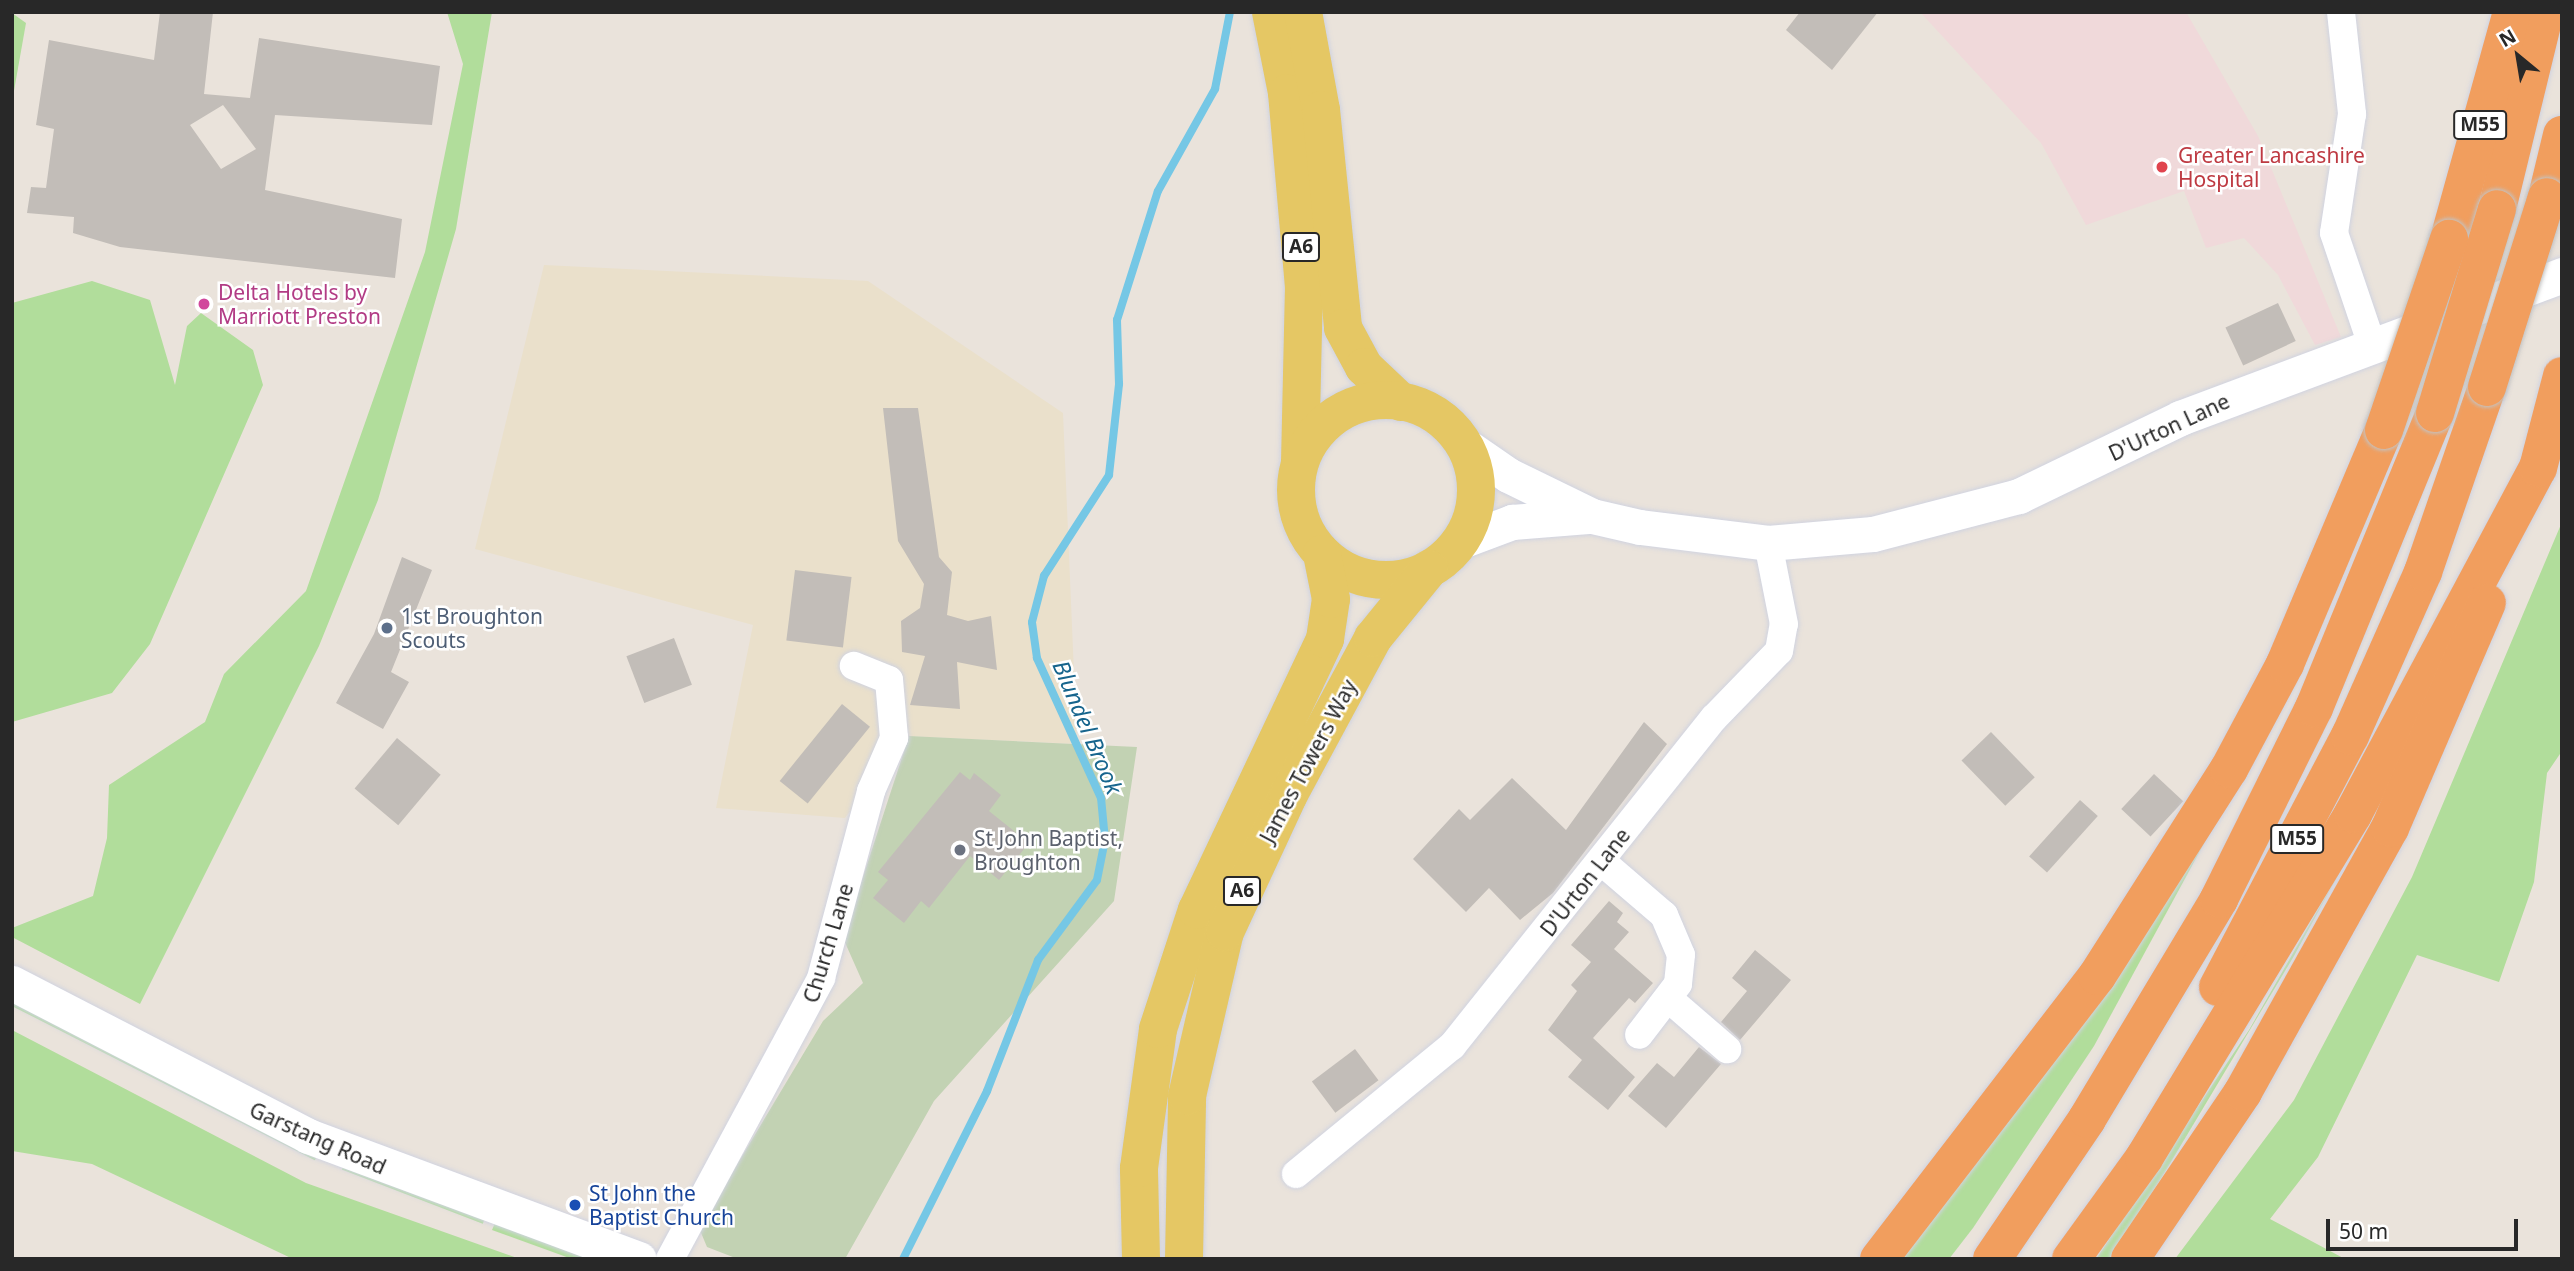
<!DOCTYPE html>
<style>
body{margin:0}
#map{position:relative;width:2574px;height:1271px;overflow:hidden;background:#eae3db;font-family:"Noto Sans",sans-serif}
div>[style]{position:absolute}
.education>*{inset:0;background:#eae0cb}
.medical>*{inset:0;background:#f0d9da}
.green>*{inset:0;background:#b1dd9b;transform-origin:0 0}
.cemetery>*{inset:0;background:#c2d2b3}
.stream>*{height:8px;margin:-4px;padding:0 4px;transform-origin:4px;border-radius:4px;background:#75c7e5}
.building>*{inset:0;background:#c2bdb8;transform-origin:0 0}
.roads{filter:drop-shadow(0 0 2px #d0d3e0) drop-shadow(0 0 2px #d0d3e0)}
.minor>*{height:28px;margin:-14px;padding:0 14px;transform-origin:14px;border-radius:14px;background:#fff}
.tertiary>*{height:35px;margin:-17.5px;padding:0 17.5px;transform-origin:17.5px;border-radius:17.5px;background:#fff}
.primary>*{height:38px;margin:-19px;padding:0 19px;transform-origin:19px;border-radius:19px;background:#e5c764}
.primary>.ring{margin:-19px;padding:0;box-sizing:content-box;background:none;border:38px solid #e5c764;border-radius:50%}
.motorway>*{height:38px;margin:-19px;padding:0 19px;transform-origin:19px;border-radius:19px;background:#f19e5e}
.bridges{filter:drop-shadow(0 0 2px #c3c3c3) drop-shadow(0 0 2px #c3c3c3)}
.motorway-bridge>*{height:38px;margin:-19px;padding:0 19px;transform-origin:19px;border-radius:19px;background:#f19e5e}
.dots>*{width:19px;height:19px;translate:-50% -50%;box-sizing:border-box;border:4px solid #fff;border-radius:50%}
span{translate:-50% -50%;white-space:nowrap;text-align:center;line-height:1.15;-webkit-text-stroke:5px #fff;paint-order:stroke}
.shield-label span{padding:2px 5px;background:#fff;border:2px solid;border-radius:5px;-webkit-text-stroke-width:0}
.shield-label{font-size:19px;color:#282828;font-weight:700}
.health-label{font-size:21px;color:#be3a42}
.left{translate:0 -50%;text-align:left}
.hotel-label{font-size:21px;color:#b23c85}
.street-label{font-size:21px;color:#282828}
.service-label{font-size:21px;color:#4e5e75}
.worship-label{font-size:21px;color:#5b616d}
.transit-label{font-size:21px;color:#164399}
.water-label{font-size:23px;color:#17658d;font-style:italic}
.frame{position:absolute;inset:0;border:14px solid #282828;pointer-events:none}
.north{position:absolute;left:2483px;top:21px;width:70px;height:70px;-webkit-text-stroke:5px #fff;paint-order:stroke;rotate:330deg;font-size:19px;font-weight:700;line-height:28px;text-align:center;color:#282828}
.north::after{content:'';display:block;margin:auto;width:24px;height:32px;background:#282828;clip-path:polygon(50% 0,100% 100%,50% 72%,0 100%)}
.scale{position:absolute;left:2326px;top:1219px;width:192px;height:32px;box-sizing:border-box;border:4px solid #282828;border-top:0;padding-left:9px;font-size:21px;line-height:24px;white-space:nowrap;color:#282828;-webkit-text-stroke:5px #fff;paint-order:stroke}
</style>
<div id="map">
<div class="education">
<div style="clip-path:polygon(544px 265px,868px 281px,1063px 413px,1077px 744px,909px 736px,845px 818px,716px 808px,753px 625px,475px 549px)"></div>
</div>
<div class="medical">
<div style="clip-path:polygon(1920px 12px,2186px 12px,2258px 136px,2341px 337px,2315px 345px,2278px 275px,2244px 238px,2206px 248px,2184px 191px,2086px 225px,2041px 143px)"></div>
</div>
<div class="green">
<div style="clip-path:polygon(447px 12px,492px 12px,456px 229px,378px 500px,319px 646px,140px 1004px,12px 937px,12px 928px,93px 896px,107px 838px,109px 785px,205px 722px,224px 674px,306px 591px,425px 252px,463px 64px)"></div>
<div style="clip-path:polygon(12px 13px,26px 23px,12px 102px)"></div>
<div style="clip-path:polygon(92px 281px,150px 300px,175px 385px,187px 326px,201px 313px,253px 350px,263px 385px,150px 644px,112px 693px,12px 722px,12px 303px)"></div>
<div style="clip-path:polygon(2562px 522px,2562px 751px,2547px 773px,2534px 882px,2499px 982px,2417px 955px,2318px 1157px,2270px 1219px,2345px 1259px,2175px 1259px,2294px 1100px,2412px 877px)"></div>
<div style="clip-path:polygon(2250px 759px,2094px 1046px,1973px 1228px,1949px 1259px,1897px 1259px)"></div>
<div style="clip-path:polygon(2356px 843px,2294px 956px,2162px 1177px,2109px 1259px,2096px 1259px,2249px 1030px)"></div>
<div style="left:12px;top:997px;width:344px;height:8px;rotate:27deg"></div>
<div style="clip-path:polygon(12px 1030px,306px 1183px,520px 1259px,293px 1259px,92px 1164px,12px 1151px)"></div>
<div style="left:344px;top:1164px;width:151px;height:6px;rotate:21deg"></div>
<div style="clip-path:polygon(495px 1223px,591px 1259px,572px 1259px,492px 1230px)"></div>
</div>
<div class="cemetery">
<div style="clip-path:polygon(909px 736px,1137px 747px,1114px 901px,934px 1101px,845px 1259px,738px 1259px,707px 1247px,699px 1228px,823px 1021px,863px 983px,843px 938px)"></div>
</div>
<div class="stream">
<div style="left:903px;top:1259px;width:188px;rotate:-63.4deg"></div>
<div style="left:987px;top:1091px;width:141px;rotate:-68.7deg"></div>
<div style="left:1038px;top:960px;width:99px;rotate:-53.6deg"></div>
<div style="left:1097px;top:880px;width:41px;rotate:-78.7deg"></div>
<div style="left:1105px;top:840px;width:42px;rotate:-95.4deg"></div>
<div style="left:1101px;top:798px;width:154px;rotate:-114.6deg"></div>
<div style="left:1037px;top:658px;width:36px;rotate:-98deg"></div>
<div style="left:1032px;top:622px;width:48px;rotate:-75.4deg"></div>
<div style="left:1044px;top:576px;width:120px;rotate:-57.2deg"></div>
<div style="left:1109px;top:475px;width:92px;rotate:-83.7deg"></div>
<div style="left:1119px;top:384px;width:64px;rotate:-91.8deg"></div>
<div style="left:1117px;top:320px;width:135px;rotate:-72.4deg"></div>
<div style="left:1158px;top:191px;width:117px;rotate:-60.8deg"></div>
<div style="left:1215px;top:89px;width:78px;rotate:-79deg"></div>
</div>
<div class="building">
<div style="clip-path:polygon(evenodd,160px 12px,213px 12px,204px 94px,250px 98px,259px 38px,440px 66px,432px 125px,275px 115px,265px 190px,402px 219px,395px 278px,120px 247px,73px 233px,74px 217px,27px 213px,31px 187px,46px 188px,54px 129px,36px 125px,49px 40px,154px 60px,160px 12px,223px 105px,256px 149px,221px 169px,190px 125px,223px 105px)"></div>
<div style="clip-path:polygon(1800px 12px,1878px 12px,1832px 70px,1786px 30px)"></div>
<div style="left:2278px;top:303px;width:42px;height:58px;rotate:65deg"></div>
<div style="clip-path:polygon(883px 408px,918px 408px,939px 557px,952px 572px,947px 615px,968px 621px,991px 616px,997px 670px,957px 662px,960px 709px,910px 705px,925px 656px,902px 652px,901px 621px,920px 608px,924px 584px,898px 541px)"></div>
<div style="clip-path:polygon(402px 557px,432px 570px,391px 672px,409px 682px,383px 729px,336px 703px,374px 634px)"></div>
<div style="left:795px;top:570px;width:57px;height:71px;rotate:7deg"></div>
<div style="left:674px;top:638px;width:50px;height:51px;rotate:69deg"></div>
<div style="left:842px;top:704px;width:36px;height:99px;rotate:39deg"></div>
<div style="clip-path:polygon(1644px 722px,1667px 744px,1553px 893px,1520px 920px,1489px 888px,1466px 912px,1413px 859px,1459px 809px,1470px 820px,1512px 778px,1566px 830px)"></div>
<div style="left:1991px;top:732px;width:63px;height:41px;rotate:46deg"></div>
<div style="left:397px;top:738px;width:57px;height:66px;rotate:40deg"></div>
<div style="clip-path:polygon(960px 772px,970px 780px,974px 773px,1001px 795px,989px 811px,1029px 843px,999px 880px,970px 856px,929px 908px,921px 901px,904px 923px,873px 898px,888px 880px,878px 872px)"></div>
<div style="left:2154px;top:774px;width:40px;height:48px;rotate:43deg"></div>
<div style="left:2080px;top:800px;width:24px;height:76px;rotate:42deg"></div>
<div style="clip-path:polygon(1609px 901px,1623px 913px,1617px 922px,1629px 932px,1614px 949px,1653px 983px,1635px 1003px,1629px 998px,1593px 1038px,1635px 1077px,1608px 1110px,1568px 1077px,1582px 1060px,1548px 1030px,1577px 991px,1571px 985px,1591px 962px,1571px 945px)"></div>
<div style="clip-path:polygon(1755px 950px,1791px 980px,1740px 1040px,1721px 1022px,1747px 991px,1732px 978px)"></div>
<div style="clip-path:polygon(1699px 1047px,1721px 1064px,1666px 1128px,1628px 1096px,1657px 1063px,1674px 1077px)"></div>
<div style="left:1355px;top:1049px;width:39px;height:54px;rotate:53deg"></div>
</div>
<div class="roads">
<div class="minor">
<div style="left:2341px;top:12px;width:103px;rotate:83.8deg"></div>
<div style="left:2352px;top:114px;width:120px;rotate:98.6deg"></div>
<div style="left:2334px;top:233px;width:118px;rotate:71.3deg"></div>
<div style="left:1601px;top:861px;width:83px;rotate:40.6deg"></div>
<div style="left:1664px;top:915px;width:43px;rotate:67deg"></div>
<div style="left:1681px;top:955px;width:29px;rotate:96deg"></div>
<div style="left:1678px;top:984px;width:64px;rotate:127.4deg"></div>
<div style="left:1669px;top:999px;width:77px;rotate:40.8deg"></div>
<div style="left:1296px;top:1174px;width:202px;rotate:-39.4deg"></div>
<div style="left:1452px;top:1046px;width:420px;rotate:-51.4deg"></div>
<div style="left:1714px;top:718px;width:93px;rotate:-45.9deg"></div>
<div style="left:1779px;top:651px;width:27px;rotate:-80deg"></div>
<div style="left:1784px;top:624px;width:83px;rotate:-101.2deg"></div>
<div style="left:670px;top:1259px;width:319px;rotate:-61.7deg"></div>
<div style="left:821px;top:978px;width:194px;rotate:-75deg"></div>
<div style="left:871px;top:791px;width:58px;rotate:-66.5deg"></div>
<div style="left:894px;top:738px;width:58px;rotate:-94.9deg"></div>
<div style="left:889px;top:680px;width:38px;rotate:-158deg"></div>
</div>
<div class="tertiary">
<div style="left:1462px;top:443px;width:56px;rotate:34.8deg"></div>
<div style="left:1508px;top:475px;width:93px;rotate:26deg"></div>
<div style="left:1592px;top:516px;width:49px;rotate:12.9deg"></div>
<div style="left:1640px;top:527px;width:129px;rotate:7.1deg"></div>
<div style="left:1768px;top:543px;width:105px;rotate:-4.9deg"></div>
<div style="left:1873px;top:534px;width:151px;rotate:-14.6deg"></div>
<div style="left:2019px;top:496px;width:179px;rotate:-25.8deg"></div>
<div style="left:2180px;top:418px;width:408px;rotate:-20.5deg"></div>
<div style="left:1459px;top:542px;width:57px;rotate:-20.7deg"></div>
<div style="left:1512px;top:522px;width:76px;rotate:-4.5deg"></div>
<div style="left:12px;top:983px;width:333px;rotate:27.3deg"></div>
<div style="left:308px;top:1136px;width:353px;rotate:20.4deg"></div>
</div>
<div class="primary">
<div style="left:1271px;top:12px;width:83px;rotate:78.8deg"></div>
<div style="left:1287px;top:93px;width:194px;rotate:85deg"></div>
<div style="left:1304px;top:286px;width:174px;rotate:91.3deg"></div>
<div style="left:1303px;top:12px;width:100px;rotate:79.6deg"></div>
<div style="left:1321px;top:110px;width:219px;rotate:84.2deg"></div>
<div style="left:1343px;top:328px;width:44px;rotate:61.7deg"></div>
<div style="left:1364px;top:367px;width:51px;rotate:43.4deg"></div>
<div class="ring" style="left:1296px;top:400px;width:142px;height:142px"></div>
<div style="left:1141px;top:1259px;width:91px;rotate:-91.3deg"></div>
<div style="left:1139px;top:1168px;width:140px;rotate:-82.2deg"></div>
<div style="left:1158px;top:1029px;width:125px;rotate:-71.9deg"></div>
<div style="left:1197px;top:910px;width:300px;rotate:-64.7deg"></div>
<div style="left:1325px;top:639px;width:40px;rotate:-81.5deg"></div>
<div style="left:1331px;top:599px;width:46px;rotate:-101.3deg"></div>
<div style="left:1184px;top:1259px;width:163px;rotate:-88.9deg"></div>
<div style="left:1187px;top:1096px;width:168px;rotate:-77deg"></div>
<div style="left:1225px;top:932px;width:150px;rotate:-65.1deg"></div>
<div style="left:1288px;top:796px;width:179px;rotate:-61.7deg"></div>
<div style="left:1373px;top:638px;width:89px;rotate:-50.9deg"></div>
</div>
<div class="motorway">
<div style="left:2547px;top:197px;width:64px;rotate:-76.4deg"></div>
<div style="left:2497px;top:209px;width:203px;rotate:-76.3deg"></div>
<div style="left:2449px;top:239px;width:236px;rotate:-74.5deg"></div>
<div style="left:2218px;top:987px;width:284px;rotate:-62.3deg"></div>
<div style="left:2350px;top:736px;width:180px;rotate:-66deg"></div>
<div style="left:2423px;top:572px;width:196px;rotate:-70.9deg"></div>
<div style="left:1879px;top:1259px;width:357px;rotate:-52.4deg"></div>
<div style="left:2097px;top:976px;width:246px;rotate:-57.5deg"></div>
<div style="left:2229px;top:769px;width:119px;rotate:-61.9deg"></div>
<div style="left:2285px;top:664px;width:254px;rotate:-67.1deg"></div>
<div style="left:1992px;top:1259px;width:169px;rotate:-55.8deg"></div>
<div style="left:2087px;top:1119px;width:257px;rotate:-59deg"></div>
<div style="left:2219px;top:899px;width:213px;rotate:-63.6deg"></div>
<div style="left:2314px;top:708px;width:319px;rotate:-67.7deg"></div>
<div style="left:2071px;top:1259px;width:125px;rotate:-54.1deg"></div>
<div style="left:2144px;top:1158px;width:403px;rotate:-58.7deg"></div>
<div style="left:2353px;top:814px;width:392px;rotate:-61.9deg"></div>
<div style="left:2538px;top:468px;width:95px;rotate:-75.4deg"></div>
<div style="left:2130px;top:1259px;width:202px;rotate:-55.9deg"></div>
<div style="left:2243px;top:1092px;width:302px;rotate:-60.9deg"></div>
<div style="left:2390px;top:828px;width:245px;rotate:-66.7deg"></div>
</div>
</div>
<div class="bridges">
<div class="motorway-bridge">
<div style="left:2487px;top:387px;width:199px;rotate:-72.5deg"></div>
<div style="left:2435px;top:413px;width:213px;rotate:-73.1deg"></div>
<div style="left:2384px;top:430px;width:202px;rotate:-71.2deg"></div>
</div>
</div>
<div class="dots">
<div style="left:2162px;top:167px;background:#e0444e"></div>
<div style="left:204px;top:304px;background:#d1479c"></div>
<div style="left:387px;top:628px;background:#5c6f8a"></div>
<div style="left:960px;top:850px;background:#6b7280"></div>
<div style="left:575px;top:1205px;background:#1a4fb4"></div>
</div>
<div class="shield-label">
<span style="left:2480px;top:125px">M55</span>
<span style="left:1301px;top:247px">A6</span>
<span style="left:2297px;top:839px">M55</span>
<span style="left:1242px;top:891px">A6</span>
</div>
<div class="health-label">
<span class="left" style="left:2178px;top:167px">Greater Lancashire<br>Hospital</span>
</div>
<div class="hotel-label">
<span class="left" style="left:218px;top:304px">Delta Hotels by<br>Marriott Preston</span>
</div>
<div class="street-label">
<span style="left:2169px;top:427px;rotate:-25deg">D'Urton Lane</span>
<span style="left:1308px;top:761px;rotate:-62deg">James Towers Way</span>
<span style="left:1585px;top:882px;rotate:-52deg">D'Urton Lane</span>
<span style="left:828px;top:943px;rotate:-73deg">Church Lane</span>
<span style="left:318px;top:1138px;rotate:24deg">Garstang Road</span>
</div>
<div class="service-label">
<span class="left" style="left:401px;top:628px">1st Broughton<br>Scouts</span>
</div>
<div class="worship-label">
<span class="left" style="left:974px;top:850px">St John Baptist,<br>Broughton</span>
</div>
<div class="transit-label">
<span class="left" style="left:589px;top:1205px">St John the<br>Baptist Church</span>
</div>
<div class="water-label">
<span style="left:1088px;top:727px;rotate:67deg">Blundel Brook</span>
</div>
<div class="frame"></div>
<div class="north">N</div>
<div class="scale">50 m</div>
</div>
